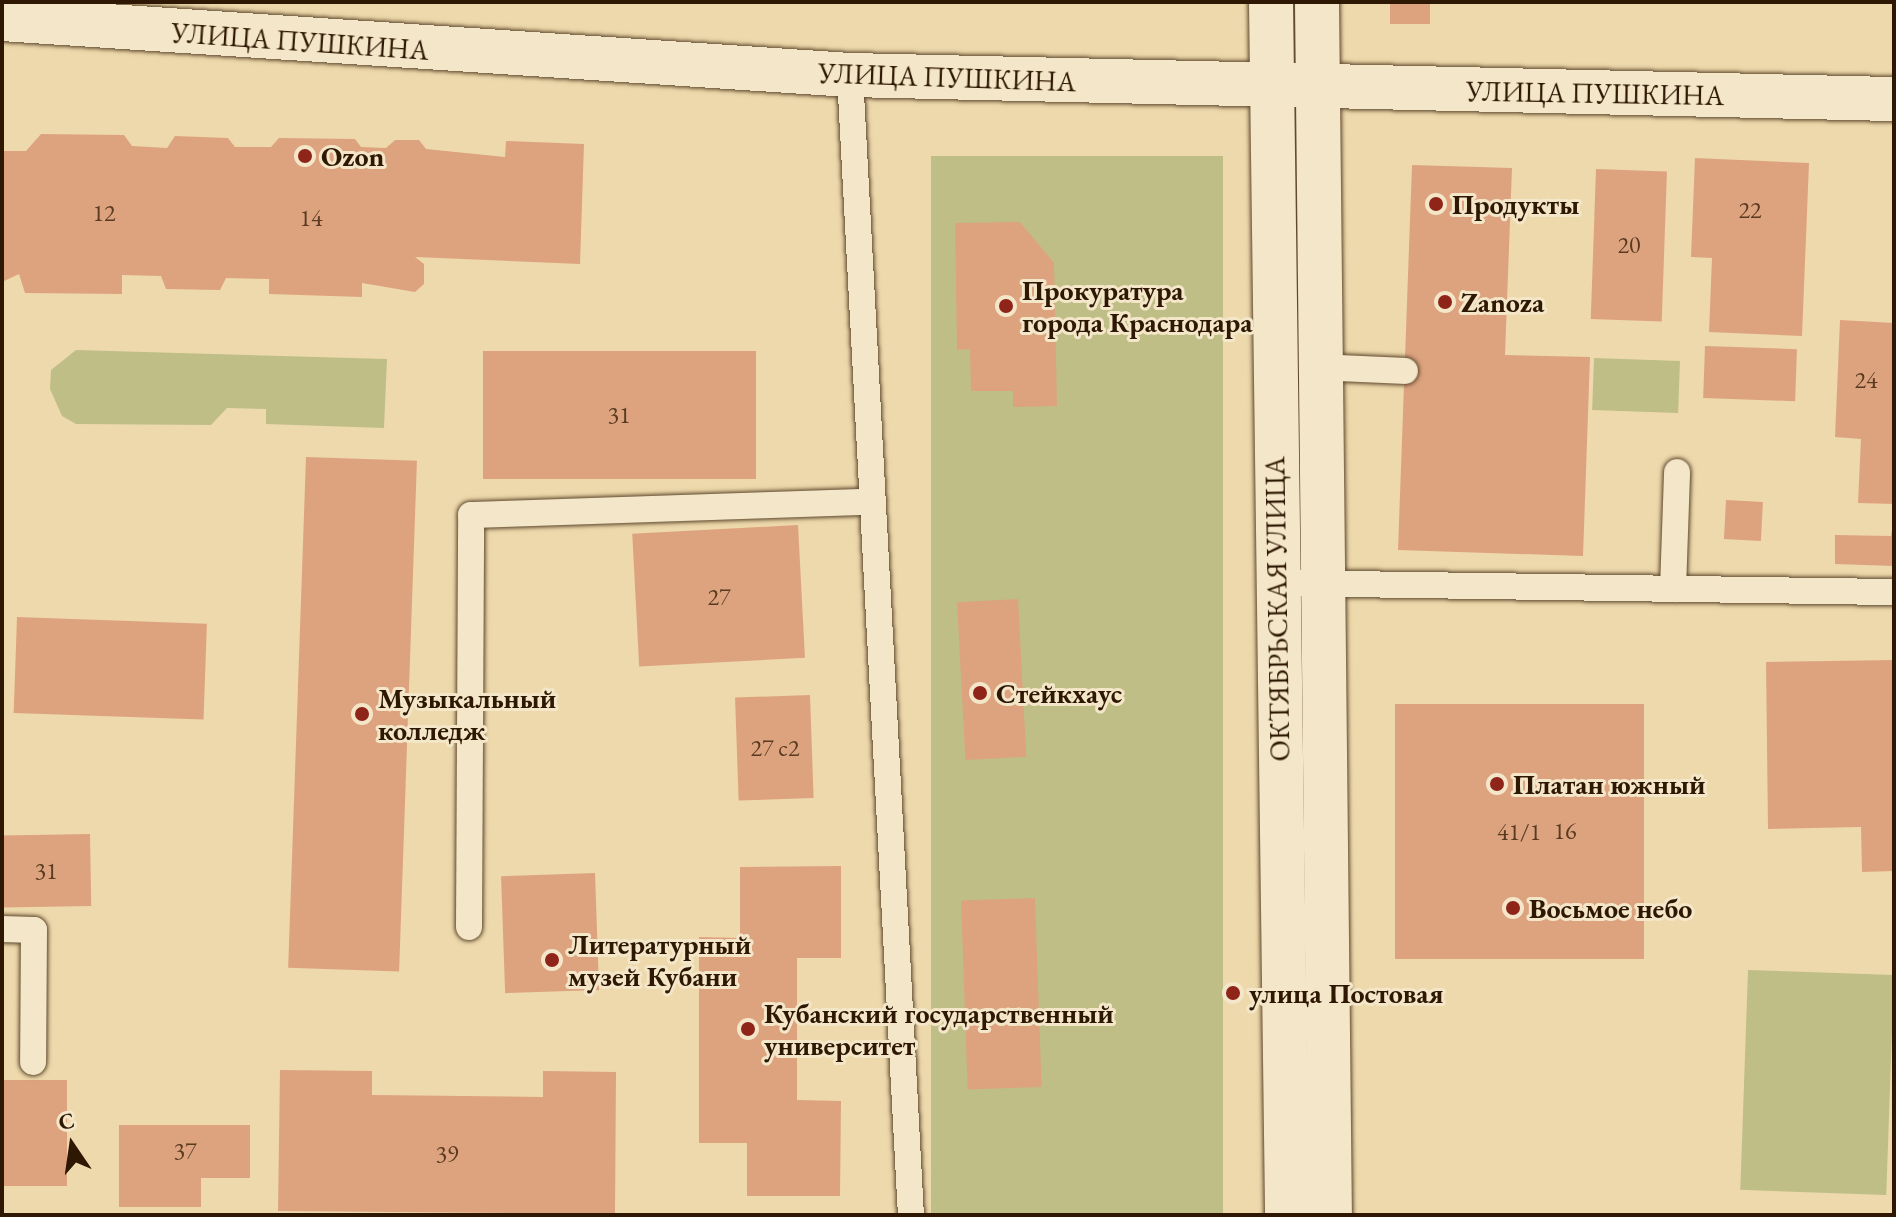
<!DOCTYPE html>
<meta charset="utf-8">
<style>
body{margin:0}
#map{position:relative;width:1896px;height:1217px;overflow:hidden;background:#eed9ac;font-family:"EB Garamond",serif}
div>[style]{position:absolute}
.green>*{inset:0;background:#bfbe86;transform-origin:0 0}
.building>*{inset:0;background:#dda37f;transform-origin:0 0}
.roads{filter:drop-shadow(0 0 2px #5e482d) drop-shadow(0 0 2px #5e482d)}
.lane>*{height:26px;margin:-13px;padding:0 13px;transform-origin:13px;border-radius:13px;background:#f4e6c9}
.street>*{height:44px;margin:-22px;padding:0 22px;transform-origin:22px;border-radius:22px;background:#f4e6c9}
.secondary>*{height:44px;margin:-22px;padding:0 22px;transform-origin:22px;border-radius:22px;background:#f4e6c9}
.dots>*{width:22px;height:22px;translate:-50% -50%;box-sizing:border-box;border:4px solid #f4e6c9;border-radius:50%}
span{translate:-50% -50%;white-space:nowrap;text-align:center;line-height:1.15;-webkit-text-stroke:6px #f4e6c9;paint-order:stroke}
.number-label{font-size:24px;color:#5a3b22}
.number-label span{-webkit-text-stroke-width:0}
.street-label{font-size:28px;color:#2e1803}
.poi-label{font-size:28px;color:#2e1803;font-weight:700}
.left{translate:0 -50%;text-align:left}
.frame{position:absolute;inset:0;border:4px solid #2e1803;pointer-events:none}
.north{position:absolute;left:32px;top:1105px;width:80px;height:80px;-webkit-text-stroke:6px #f4e6c9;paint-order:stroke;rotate:347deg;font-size:22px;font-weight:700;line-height:32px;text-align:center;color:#2e1803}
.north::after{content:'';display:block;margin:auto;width:28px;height:36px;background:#2e1803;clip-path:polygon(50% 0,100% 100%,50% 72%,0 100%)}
</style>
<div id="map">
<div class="green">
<div style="left:931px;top:156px;width:292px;height:1060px"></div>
<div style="clip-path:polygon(76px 350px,387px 359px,384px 428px,266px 424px,266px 409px,227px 408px,211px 425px,76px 424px,62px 416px,50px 389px,51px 370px)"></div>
<div style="left:1594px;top:358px;width:86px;height:52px;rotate:2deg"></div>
<div style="left:1748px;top:970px;width:146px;height:220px;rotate:2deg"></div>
</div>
<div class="building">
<div style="left:1390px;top:2px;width:40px;height:22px"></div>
<div style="clip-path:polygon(41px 134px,124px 135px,132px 146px,167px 148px,175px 136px,228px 138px,235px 147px,271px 147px,279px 138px,355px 139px,361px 147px,386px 148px,395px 140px,419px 140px,426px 149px,505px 157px,506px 141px,584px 144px,580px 264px,415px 257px,424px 264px,424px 284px,415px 292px,362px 283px,362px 297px,269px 294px,269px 279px,226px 278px,220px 290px,166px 289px,161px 276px,122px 275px,122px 294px,25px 293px,19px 274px,2px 282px,2px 151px,26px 151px)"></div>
<div style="clip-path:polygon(1695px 158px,1809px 163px,1802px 336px,1709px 332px,1712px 258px,1691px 257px)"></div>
<div style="clip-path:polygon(1412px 165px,1512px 168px,1505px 355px,1590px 357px,1583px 556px,1398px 550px)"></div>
<div style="left:1596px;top:169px;width:71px;height:150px;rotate:2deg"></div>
<div style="clip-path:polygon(1020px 222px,1054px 263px,1057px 406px,1013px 407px,1013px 391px,971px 391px,970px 349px,957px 350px,955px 223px)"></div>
<div style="clip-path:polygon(1840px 320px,1894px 323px,1894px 504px,1858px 503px,1861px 439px,1835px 437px)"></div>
<div style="left:1705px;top:346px;width:92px;height:52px;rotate:2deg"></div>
<div style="left:483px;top:351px;width:273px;height:128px"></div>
<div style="left:306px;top:457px;width:111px;height:511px;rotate:2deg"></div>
<div style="left:1726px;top:500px;width:37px;height:39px;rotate:3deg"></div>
<div style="clip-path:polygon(1894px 518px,1894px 566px,1835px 564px,1835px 535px,1891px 536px)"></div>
<div style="left:798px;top:525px;width:133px;height:166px;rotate:87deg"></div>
<div style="left:1018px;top:599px;width:158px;height:61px;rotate:87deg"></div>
<div style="left:17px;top:617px;width:190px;height:96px;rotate:2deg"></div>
<div style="clip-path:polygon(1894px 660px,1894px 871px,1862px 872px,1861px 827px,1768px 829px,1766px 662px)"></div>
<div style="left:810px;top:695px;width:103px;height:75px;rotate:88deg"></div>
<div style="left:1395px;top:704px;width:249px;height:255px"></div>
<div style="left:90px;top:834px;width:72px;height:88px;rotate:89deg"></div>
<div style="clip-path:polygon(841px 866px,841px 958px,797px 958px,797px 1100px,841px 1101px,840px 1196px,747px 1196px,747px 1143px,699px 1143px,699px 937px,740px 938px,740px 867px)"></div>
<div style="left:595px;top:873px;width:117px;height:94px;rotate:88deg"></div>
<div style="left:1035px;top:898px;width:189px;height:74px;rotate:88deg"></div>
<div style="clip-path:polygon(280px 1070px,372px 1071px,372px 1095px,543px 1097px,543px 1071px,616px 1072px,615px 1214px,278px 1211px)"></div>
<div style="left:2px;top:1080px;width:65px;height:106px"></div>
<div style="clip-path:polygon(119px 1125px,250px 1125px,250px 1178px,201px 1178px,201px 1207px,119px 1207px)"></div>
</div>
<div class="roads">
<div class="lane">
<div style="left:850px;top:75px;width:1142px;rotate:86.94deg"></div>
<div style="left:1318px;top:367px;width:87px;rotate:2.6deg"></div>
<div style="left:1277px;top:583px;width:617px;rotate:0.84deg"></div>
<div style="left:1673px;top:589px;width:117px;rotate:-88deg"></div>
<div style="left:469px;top:927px;width:412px;rotate:-89.7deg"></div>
<div style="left:471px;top:515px;width:399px;rotate:-1.9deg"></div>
<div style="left:2px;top:929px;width:32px;rotate:2deg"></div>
<div style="left:34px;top:930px;width:132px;rotate:90.4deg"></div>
</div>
<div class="street">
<div style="left:2px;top:19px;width:850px;rotate:3.78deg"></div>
<div style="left:850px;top:75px;width:1044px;rotate:1.32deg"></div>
</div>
<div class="secondary">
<div style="left:1271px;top:2px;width:1213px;rotate:89.24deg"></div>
<div style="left:1317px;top:2px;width:1213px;rotate:89.39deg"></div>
</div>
</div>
<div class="dots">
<div style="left:305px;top:156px;background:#8f2418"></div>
<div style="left:1436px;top:204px;background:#8f2418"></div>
<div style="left:1445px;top:302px;background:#8f2418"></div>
<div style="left:1006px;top:306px;background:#8f2418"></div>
<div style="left:980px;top:693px;background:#8f2418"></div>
<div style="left:362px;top:714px;background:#8f2418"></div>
<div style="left:1497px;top:784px;background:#8f2418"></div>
<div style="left:1513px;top:908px;background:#8f2418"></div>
<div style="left:552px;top:960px;background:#8f2418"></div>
<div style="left:1233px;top:993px;background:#8f2418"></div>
<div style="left:748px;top:1029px;background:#8f2418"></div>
</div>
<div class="number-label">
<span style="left:1750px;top:210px">22</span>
<span style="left:104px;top:213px">12</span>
<span style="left:311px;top:218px">14</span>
<span style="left:1629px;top:245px">20</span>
<span style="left:1866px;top:380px">24</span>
<span style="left:619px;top:415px">31</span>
<span style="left:719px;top:597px">27</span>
<span style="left:775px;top:748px">27 с2</span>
<span style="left:1565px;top:831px">16</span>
<span style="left:1519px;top:832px">41/1</span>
<span style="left:46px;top:871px">31</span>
<span style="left:185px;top:1151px">37</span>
<span style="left:447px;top:1154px">39</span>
</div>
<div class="street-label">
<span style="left:300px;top:41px;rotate:4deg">УЛИЦА ПУШКИНА</span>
<span style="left:947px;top:77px;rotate:2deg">УЛИЦА ПУШКИНА</span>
<span style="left:1595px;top:93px;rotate:1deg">УЛИЦА ПУШКИНА</span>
<span style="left:1277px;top:609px;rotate:-91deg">ОКТЯБРЬСКАЯ УЛИЦА</span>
</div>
<div class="poi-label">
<span class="left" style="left:321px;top:156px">Ozon</span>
<span class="left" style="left:1452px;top:204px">Продукты</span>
<span class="left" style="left:1022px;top:306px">Прокуратура<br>города Краснодара</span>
<span class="left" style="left:1461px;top:302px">Zanoza</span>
<span class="left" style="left:996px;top:693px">Стейкхаус</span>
<span class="left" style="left:378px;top:714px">Музыкальный<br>колледж</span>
<span class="left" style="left:1513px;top:784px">Платан южный</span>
<span class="left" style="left:1529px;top:908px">Восьмое небо</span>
<span class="left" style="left:568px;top:960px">Литературный<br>музей Кубани</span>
<span class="left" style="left:1249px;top:993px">улица Постовая</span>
<span class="left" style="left:764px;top:1029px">Кубанский государственный<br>университет</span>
</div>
<div class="frame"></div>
<div class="north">С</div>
</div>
